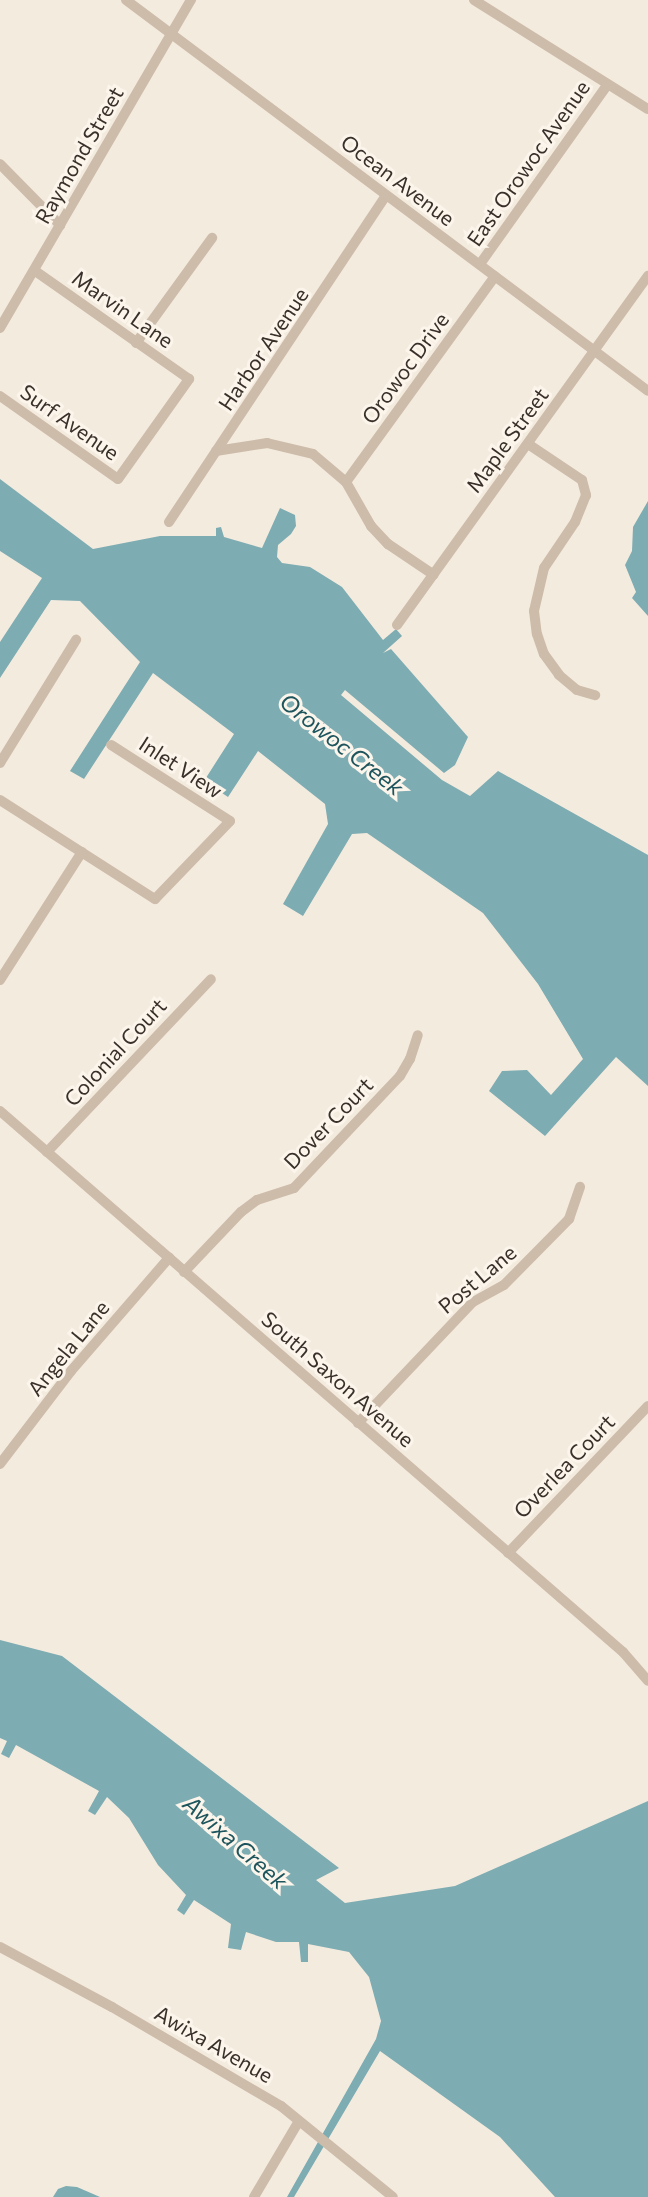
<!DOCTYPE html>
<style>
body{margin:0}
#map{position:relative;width:648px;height:2197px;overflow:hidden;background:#f4ebdf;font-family:Commissioner,sans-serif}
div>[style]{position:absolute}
.water>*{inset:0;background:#7dacb2}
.minor>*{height:10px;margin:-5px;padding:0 5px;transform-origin:5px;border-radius:5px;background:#cdbcaa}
span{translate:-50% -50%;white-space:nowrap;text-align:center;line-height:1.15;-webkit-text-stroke:6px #fbf5ec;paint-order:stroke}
.street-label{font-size:21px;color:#3a302a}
.water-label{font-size:23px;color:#1e555d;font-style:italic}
</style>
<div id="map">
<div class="water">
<div style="clip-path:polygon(0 479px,93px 549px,160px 536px,216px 536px,216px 528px,221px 527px,224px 537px,262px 548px,280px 508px,295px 515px,296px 526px,291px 534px,278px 545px,277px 557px,282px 563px,310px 567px,342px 587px,383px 640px,396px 629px,402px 636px,383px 653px,391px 649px,468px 737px,455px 765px,444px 773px,345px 690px,341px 695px,442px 780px,470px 796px,498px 771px,648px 855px,648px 1086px,616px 1057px,545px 1136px,489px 1091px,502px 1071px,527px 1070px,551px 1095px,583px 1059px,538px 984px,483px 913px,367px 833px,352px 834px,303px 916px,283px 904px,328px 824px,325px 804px,258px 751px,228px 797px,204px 781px,234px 734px,153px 673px,84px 779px,70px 771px,140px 662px,80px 601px,51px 600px,0 678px,0 642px,42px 578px,0 551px)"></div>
<div style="clip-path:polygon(648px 501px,648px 616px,632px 598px,636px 592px,625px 565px,632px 551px,633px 527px)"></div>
<div style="clip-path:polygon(0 1640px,62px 1656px,339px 1868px,316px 1880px,345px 1903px,455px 1886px,648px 1801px,648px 2197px,555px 2197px,500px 2137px,380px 2051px,294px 2197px,287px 2197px,376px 2039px,381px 2021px,369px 1977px,349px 1952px,308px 1944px,308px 1962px,301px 1962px,299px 1942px,276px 1942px,246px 1932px,241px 1950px,228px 1948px,231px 1924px,194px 1900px,184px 1915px,177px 1910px,186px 1895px,158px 1865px,129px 1818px,107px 1797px,95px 1815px,88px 1811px,99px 1791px,16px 1745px,9px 1758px,1px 1754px,7px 1741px,0 1738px)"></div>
<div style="clip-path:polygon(66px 2186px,77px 2187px,100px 2197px,53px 2197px,58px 2189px)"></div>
</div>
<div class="minor">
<div style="left:126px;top:0;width:652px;rotate:36.83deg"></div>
<div style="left:474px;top:0;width:205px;rotate:32.1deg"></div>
<div style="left:0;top:164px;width:86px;rotate:45.5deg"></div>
<div style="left:480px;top:264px;width:219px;rotate:-54.6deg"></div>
<div style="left:0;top:328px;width:380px;rotate:-59.8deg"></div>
<div style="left:136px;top:343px;width:130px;rotate:-54.1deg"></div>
<div style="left:0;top:396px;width:144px;rotate:35.1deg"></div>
<div style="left:118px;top:479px;width:123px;rotate:-54.6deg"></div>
<div style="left:189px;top:379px;width:189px;rotate:-144.9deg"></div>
<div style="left:528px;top:444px;width:65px;rotate:33.7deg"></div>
<div style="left:582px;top:480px;width:16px;rotate:75deg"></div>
<div style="left:586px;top:495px;width:29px;rotate:112deg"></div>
<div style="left:575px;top:522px;width:55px;rotate:124deg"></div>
<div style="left:544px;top:568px;width:44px;rotate:103.1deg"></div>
<div style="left:534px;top:611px;width:23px;rotate:83deg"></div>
<div style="left:537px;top:634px;width:21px;rotate:71deg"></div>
<div style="left:544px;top:654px;width:26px;rotate:54deg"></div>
<div style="left:559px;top:675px;width:23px;rotate:40deg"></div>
<div style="left:577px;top:690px;width:19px;rotate:16deg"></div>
<div style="left:216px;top:451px;width:52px;rotate:-8.9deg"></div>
<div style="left:267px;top:443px;width:47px;rotate:13.4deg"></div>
<div style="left:313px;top:454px;width:43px;rotate:40.3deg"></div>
<div style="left:346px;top:482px;width:51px;rotate:60.4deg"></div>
<div style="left:371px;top:526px;width:25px;rotate:47deg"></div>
<div style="left:388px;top:544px;width:55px;rotate:34deg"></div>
<div style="left:346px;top:482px;width:254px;rotate:-54.1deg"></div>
<div style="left:169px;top:522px;width:392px;rotate:-56.4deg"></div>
<div style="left:397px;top:625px;width:430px;rotate:-54.3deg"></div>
<div style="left:0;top:763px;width:145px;rotate:-58.3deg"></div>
<div style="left:0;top:800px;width:184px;rotate:32.6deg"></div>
<div style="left:155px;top:899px;width:108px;rotate:-46.1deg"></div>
<div style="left:230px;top:821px;width:141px;rotate:-147.4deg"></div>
<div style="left:0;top:980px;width:152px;rotate:-57.4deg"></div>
<div style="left:0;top:1111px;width:825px;rotate:40.97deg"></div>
<div style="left:623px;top:1652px;width:38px;rotate:49deg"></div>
<div style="left:47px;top:1152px;width:238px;rotate:-46.5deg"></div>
<div style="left:184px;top:1272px;width:83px;rotate:-46.5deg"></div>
<div style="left:241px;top:1212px;width:20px;rotate:-37deg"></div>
<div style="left:257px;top:1200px;width:39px;rotate:-18deg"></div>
<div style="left:294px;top:1188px;width:154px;rotate:-46.6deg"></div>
<div style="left:400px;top:1076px;width:20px;rotate:-60deg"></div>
<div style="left:410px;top:1059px;width:25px;rotate:-72deg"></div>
<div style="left:358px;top:1423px;width:167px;rotate:-46.5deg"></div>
<div style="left:473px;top:1302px;width:35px;rotate:-29deg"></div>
<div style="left:504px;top:1285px;width:93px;rotate:-45.4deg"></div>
<div style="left:569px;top:1219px;width:34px;rotate:-71deg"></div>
<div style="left:0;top:1464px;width:117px;rotate:-52.6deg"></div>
<div style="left:71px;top:1371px;width:150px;rotate:-49.1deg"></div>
<div style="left:508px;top:1553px;width:203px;rotate:-46.4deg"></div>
<div style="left:0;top:1947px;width:127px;rotate:28.2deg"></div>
<div style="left:112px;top:2007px;width:196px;rotate:30.4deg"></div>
<div style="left:281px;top:2106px;width:144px;rotate:39.1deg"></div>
<div style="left:254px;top:2197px;width:88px;rotate:-59.4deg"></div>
</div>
<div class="street-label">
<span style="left:79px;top:155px;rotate:-60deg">Raymond Street</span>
<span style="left:528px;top:163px;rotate:-55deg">East Orowoc Avenue</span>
<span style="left:398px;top:180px;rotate:37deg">Ocean Avenue</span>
<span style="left:123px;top:309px;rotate:35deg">Marvin Lane</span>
<span style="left:263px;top:349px;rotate:-56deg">Harbor Avenue</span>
<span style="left:405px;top:368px;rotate:-54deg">Orowoc Drive</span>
<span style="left:70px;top:422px;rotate:35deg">Surf Avenue</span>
<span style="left:507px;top:440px;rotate:-54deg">Maple Street</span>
<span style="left:181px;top:767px;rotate:33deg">Inlet View</span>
<span style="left:115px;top:1052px;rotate:-47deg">Colonial Court</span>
<span style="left:328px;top:1123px;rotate:-46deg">Dover Court</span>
<span style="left:477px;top:1279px;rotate:-40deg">Post Lane</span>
<span style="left:68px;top:1348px;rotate:-51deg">Angela Lane</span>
<span style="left:338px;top:1379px;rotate:41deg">South Saxon Avenue</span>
<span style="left:564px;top:1466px;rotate:-46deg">Overlea Court</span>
<span style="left:214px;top:2044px;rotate:30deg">Awixa Avenue</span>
</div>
<div class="water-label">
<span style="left:342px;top:744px;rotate:38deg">Orowoc Creek</span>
<span style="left:236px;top:1842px;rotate:41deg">Awixa Creek</span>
</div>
</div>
